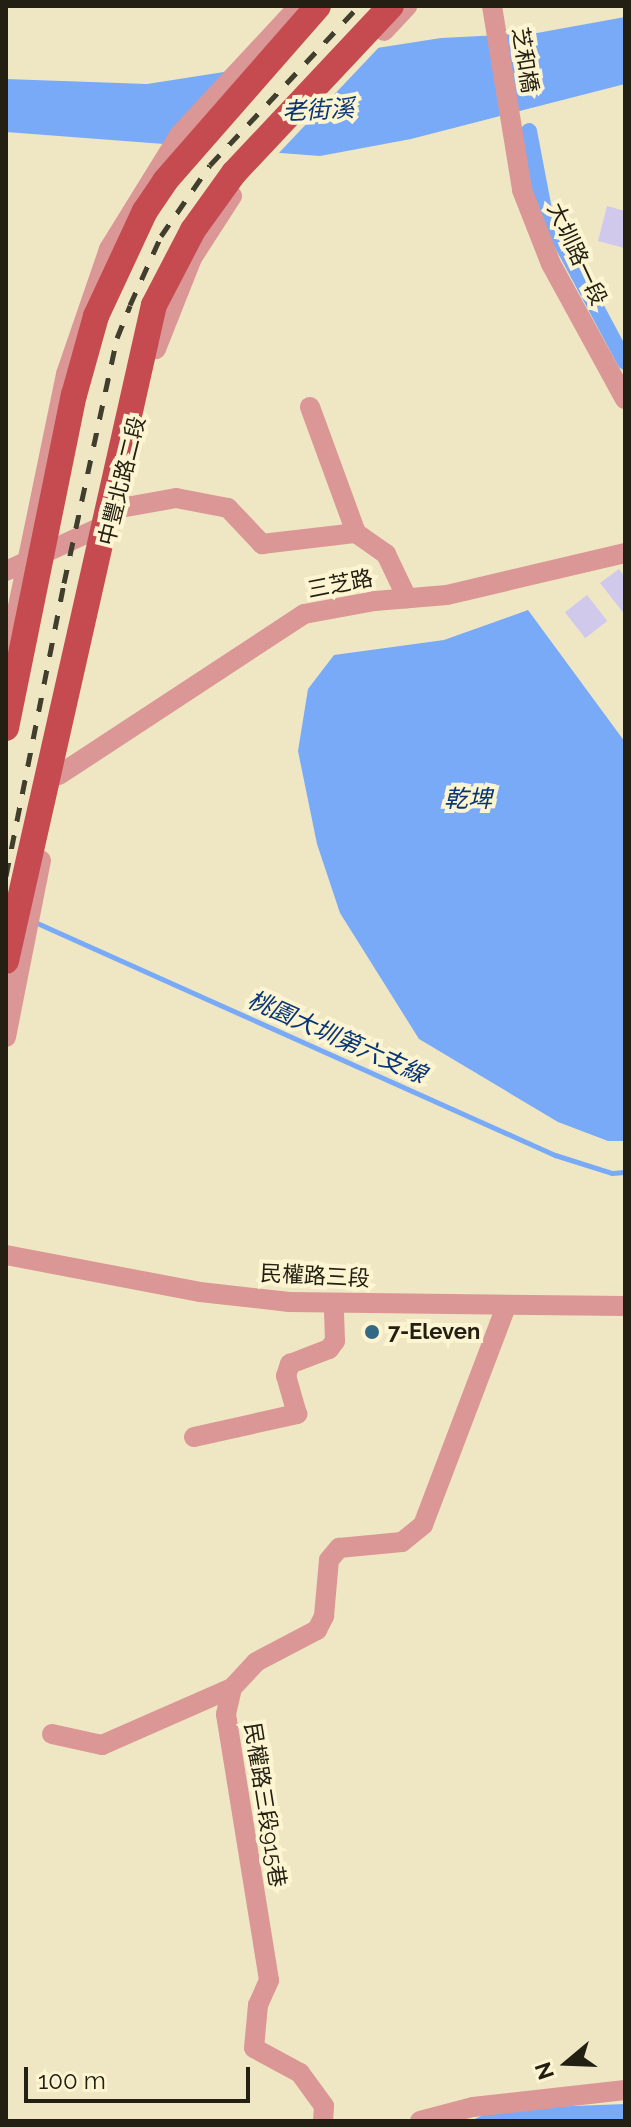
<!DOCTYPE html>
<meta charset="utf-8">
<style>
body{margin:0}
#map{position:relative;width:631px;height:2127px;overflow:hidden;background:#efe7c4;font-family:Raleway,"Noto Sans TC",sans-serif}
div>[style]{position:absolute}
.water>*{inset:0;background:#79aaf8}
.pier>*{inset:0;background:#efe7c4}
.stream>*{height:5px;margin:-2.5px;padding:0 2.5px;transform-origin:2.5px;border-radius:2.5px;background:#79aaf8}
.canal>*{height:16px;margin:-8px;padding:0 8px;transform-origin:8px;border-radius:8px;background:#79aaf8}
.building>*{inset:0;background:#d1c9eb;transform-origin:0 0}
.minor>*{height:20px;margin:-10px;padding:0 10px;transform-origin:10px;border-radius:10px;background:#db9795}
.major>*{height:26px;margin:-13px;padding:0 13px;transform-origin:13px;border-radius:13px;background:#c64b50}
.rail>*{height:5px;margin-top:-2.5px;transform-origin:0;background:repeating-linear-gradient(90deg,#413e2d 0 14px,transparent 0 28px)}
.dots>*{width:22px;height:22px;translate:-50% -50%;box-sizing:border-box;border:4px solid #fdf5d1;border-radius:50%}
span{translate:-50% -50%;white-space:nowrap;text-align:center;line-height:1.15;-webkit-text-stroke:8px #fdf5d1;paint-order:stroke}
.street-label{font-size:22px;color:#232013}
.poi-label{font-size:22px;color:#232013;font-weight:700}
.left{translate:0 -50%;text-align:left}
.water-label{font-size:24px;color:#093578;font-style:italic}
.frame{position:absolute;inset:0;border:8px solid #232013;pointer-events:none}
.north{position:absolute;left:527px;top:2023px;width:80px;height:80px;-webkit-text-stroke:6px #fdf5d1;paint-order:stroke;rotate:251deg;font-size:22px;font-weight:700;line-height:32px;text-align:center;color:#232013}
.north::after{content:'';display:block;margin:auto;width:28px;height:36px;background:#232013;clip-path:polygon(50% 0,100% 100%,50% 72%,0 100%)}
.scale{position:absolute;left:24px;top:2067px;width:226px;height:36px;box-sizing:border-box;border:4px solid #232013;border-top:0;padding-left:10px;font-size:24px;line-height:28px;white-space:nowrap;color:#232013;-webkit-text-stroke:6px #fdf5d1;paint-order:stroke}
</style>
<div id="map">
<div class="water">
<div style="clip-path:polygon(625px 17px,625px 84px,411px 139px,320px 156px,6px 132px,6px 79px,147px 84px,441px 38px,537px 33px)"></div>
<div style="clip-path:polygon(528px 610px,625px 742px,625px 1141px,608px 1141px,558px 1122px,419px 1039px,340px 913px,317px 844px,298px 751px,308px 689px,334px 655px,444px 640px)"></div>
<div style="clip-path:polygon(625px 2104px,625px 2121px,470px 2121px,497px 2109px)"></div>
</div>
<div class="pier">
<div style="clip-path:polygon(383px 43px,276px 156px,165px 146px,234px 67px)"></div>
</div>
<div class="stream">
<div style="left:37px;top:923px;width:568px;rotate:24.13deg"></div>
<div style="left:555px;top:1155px;width:60px;rotate:17.5deg"></div>
<div style="left:612px;top:1173px;width:13px;rotate:-4deg"></div>
</div>
<div class="canal">
<div style="left:529px;top:131px;width:80px;rotate:79.2deg"></div>
<div style="left:544px;top:210px;width:172px;rotate:61.9deg"></div>
</div>
<div class="building">
<div style="clip-path:polygon(607px 206px,625px 211px,624px 248px,598px 241px)"></div>
<div style="clip-path:polygon(619px 569px,625px 577px,625px 615px,600px 583px)"></div>
<div style="left:587px;top:595px;width:33px;height:28px;rotate:52deg"></div>
</div>
<div class="minor">
<div style="left:492px;top:6px;width:186px;rotate:80.7deg"></div>
<div style="left:522px;top:190px;width:79px;rotate:68.6deg"></div>
<div style="left:551px;top:264px;width:154px;rotate:61.3deg"></div>
<div style="left:384px;top:31px;width:34px;rotate:-47deg"></div>
<div style="left:156px;top:349px;width:98px;rotate:-68.4deg"></div>
<div style="left:192px;top:258px;width:74px;rotate:-57.2deg"></div>
<div style="left:310px;top:407px;width:134px;rotate:69.9deg"></div>
<div style="left:6px;top:571px;width:105px;rotate:-24.9deg"></div>
<div style="left:101px;top:527px;width:23px;rotate:-52deg"></div>
<div style="left:115px;top:509px;width:62px;rotate:-10.2deg"></div>
<div style="left:176px;top:498px;width:53px;rotate:10.9deg"></div>
<div style="left:228px;top:508px;width:50px;rotate:46.6deg"></div>
<div style="left:262px;top:544px;width:95px;rotate:-6.7deg"></div>
<div style="left:356px;top:533px;width:37px;rotate:35deg"></div>
<div style="left:386px;top:554px;width:49px;rotate:64.5deg"></div>
<div style="left:6px;top:664px;width:296px;rotate:-78.3deg"></div>
<div style="left:66px;top:374px;width:132px;rotate:-71deg"></div>
<div style="left:109px;top:249px;width:135px;rotate:-58.3deg"></div>
<div style="left:180px;top:134px;width:175px;rotate:-47.1deg"></div>
<div style="left:59px;top:775px;width:293px;rotate:-33.3deg"></div>
<div style="left:304px;top:614px;width:72px;rotate:-10.4deg"></div>
<div style="left:375px;top:601px;width:72px;rotate:-4.8deg"></div>
<div style="left:447px;top:595px;width:183px;rotate:-13.3deg"></div>
<div style="left:6px;top:1037px;width:180px;rotate:-78.8deg"></div>
<div style="left:6px;top:1255px;width:197px;rotate:10.8deg"></div>
<div style="left:200px;top:1292px;width:90px;rotate:6.4deg"></div>
<div style="left:289px;top:1302px;width:336px;rotate:0.7deg"></div>
<div style="left:194px;top:1437px;width:106px;rotate:-12.6deg"></div>
<div style="left:297px;top:1414px;width:40px;rotate:-106deg"></div>
<div style="left:286px;top:1376px;width:13px;rotate:-72deg"></div>
<div style="left:290px;top:1364px;width:42px;rotate:-21deg"></div>
<div style="left:329px;top:1349px;width:10px;rotate:-53deg"></div>
<div style="left:335px;top:1341px;width:38px;rotate:-92deg"></div>
<div style="left:52px;top:1734px;width:51px;rotate:12.4deg"></div>
<div style="left:102px;top:1745px;width:142px;rotate:-23.7deg"></div>
<div style="left:323px;top:2121px;width:15px;rotate:-86deg"></div>
<div style="left:324px;top:2106px;width:41px;rotate:-126deg"></div>
<div style="left:300px;top:2073px;width:52px;rotate:-151.5deg"></div>
<div style="left:254px;top:2048px;width:43px;rotate:-84.7deg"></div>
<div style="left:258px;top:2005px;width:27px;rotate:-66deg"></div>
<div style="left:269px;top:1980px;width:269px;rotate:-99.2deg"></div>
<div style="left:226px;top:1714px;width:27px;rotate:-77deg"></div>
<div style="left:232px;top:1688px;width:35px;rotate:-47deg"></div>
<div style="left:256px;top:1662px;width:69px;rotate:-27.7deg"></div>
<div style="left:317px;top:1630px;width:16px;rotate:-63deg"></div>
<div style="left:324px;top:1616px;width:56px;rotate:-84.9deg"></div>
<div style="left:329px;top:1560px;width:16px;rotate:-50deg"></div>
<div style="left:339px;top:1548px;width:63px;rotate:-5.4deg"></div>
<div style="left:402px;top:1542px;width:27px;rotate:-39deg"></div>
<div style="left:423px;top:1525px;width:234px;rotate:-69.2deg"></div>
<div style="left:420px;top:2121px;width:55px;rotate:-14.8deg"></div>
<div style="left:473px;top:2107px;width:153px;rotate:-6.4deg"></div>
</div>
<div class="major">
<div style="left:6px;top:728px;width:340px;rotate:-78.5deg"></div>
<div style="left:74px;top:395px;width:82px;rotate:-74.4deg"></div>
<div style="left:96px;top:316px;width:116px;rotate:-65deg"></div>
<div style="left:145px;top:211px;width:36px;rotate:-56deg"></div>
<div style="left:165px;top:181px;width:232px;rotate:-48.8deg"></div>
<div style="left:6px;top:961px;width:672px;rotate:-77.29deg"></div>
<div style="left:154px;top:305px;width:85px;rotate:-62.5deg"></div>
<div style="left:193px;top:230px;width:70px;rotate:-54.3deg"></div>
<div style="left:234px;top:173px;width:229px;rotate:-46.8deg"></div>
</div>
<div class="rail">
<div style="left:6px;top:876px;width:299px;rotate:-78.8deg"></div>
<div style="left:64px;top:583px;width:251px;rotate:-77.8deg"></div>
<div style="left:117px;top:338px;width:35px;rotate:-68deg"></div>
<div style="left:130px;top:305px;width:76px;rotate:-65.8deg"></div>
<div style="left:161px;top:236px;width:86px;rotate:-55.4deg"></div>
<div style="left:210px;top:165px;width:218px;rotate:-46.9deg"></div>
</div>
<div class="dots">
<div style="left:372px;top:1332px;background:#336984"></div>
</div>
<div class="street-label">
<span style="left:525px;top:60px;rotate:81deg">芝和橋</span>
<span style="left:577px;top:254px;rotate:65deg">大圳路一段</span>
<span style="left:122px;top:481px;rotate:-76deg">中豐北路二段</span>
<span style="left:340px;top:584px;rotate:-11deg">三芝路</span>
<span style="left:315px;top:1276px;rotate:3deg">民權路三段</span>
<span style="left:265px;top:1805px;rotate:81deg">民權路三段915巷</span>
</div>
<div class="poi-label">
<span class="left" style="left:388px;top:1332px">7-Eleven</span>
</div>
<div class="water-label">
<span style="left:318px;top:110px;rotate:-3deg">老街溪</span>
<span style="left:468px;top:799px">乾埤</span>
<span style="left:337px;top:1037px;rotate:24deg">桃園大圳第六支線</span>
</div>
<div class="frame"></div>
<div class="north">N</div>
<div class="scale">100 m</div>
</div>
